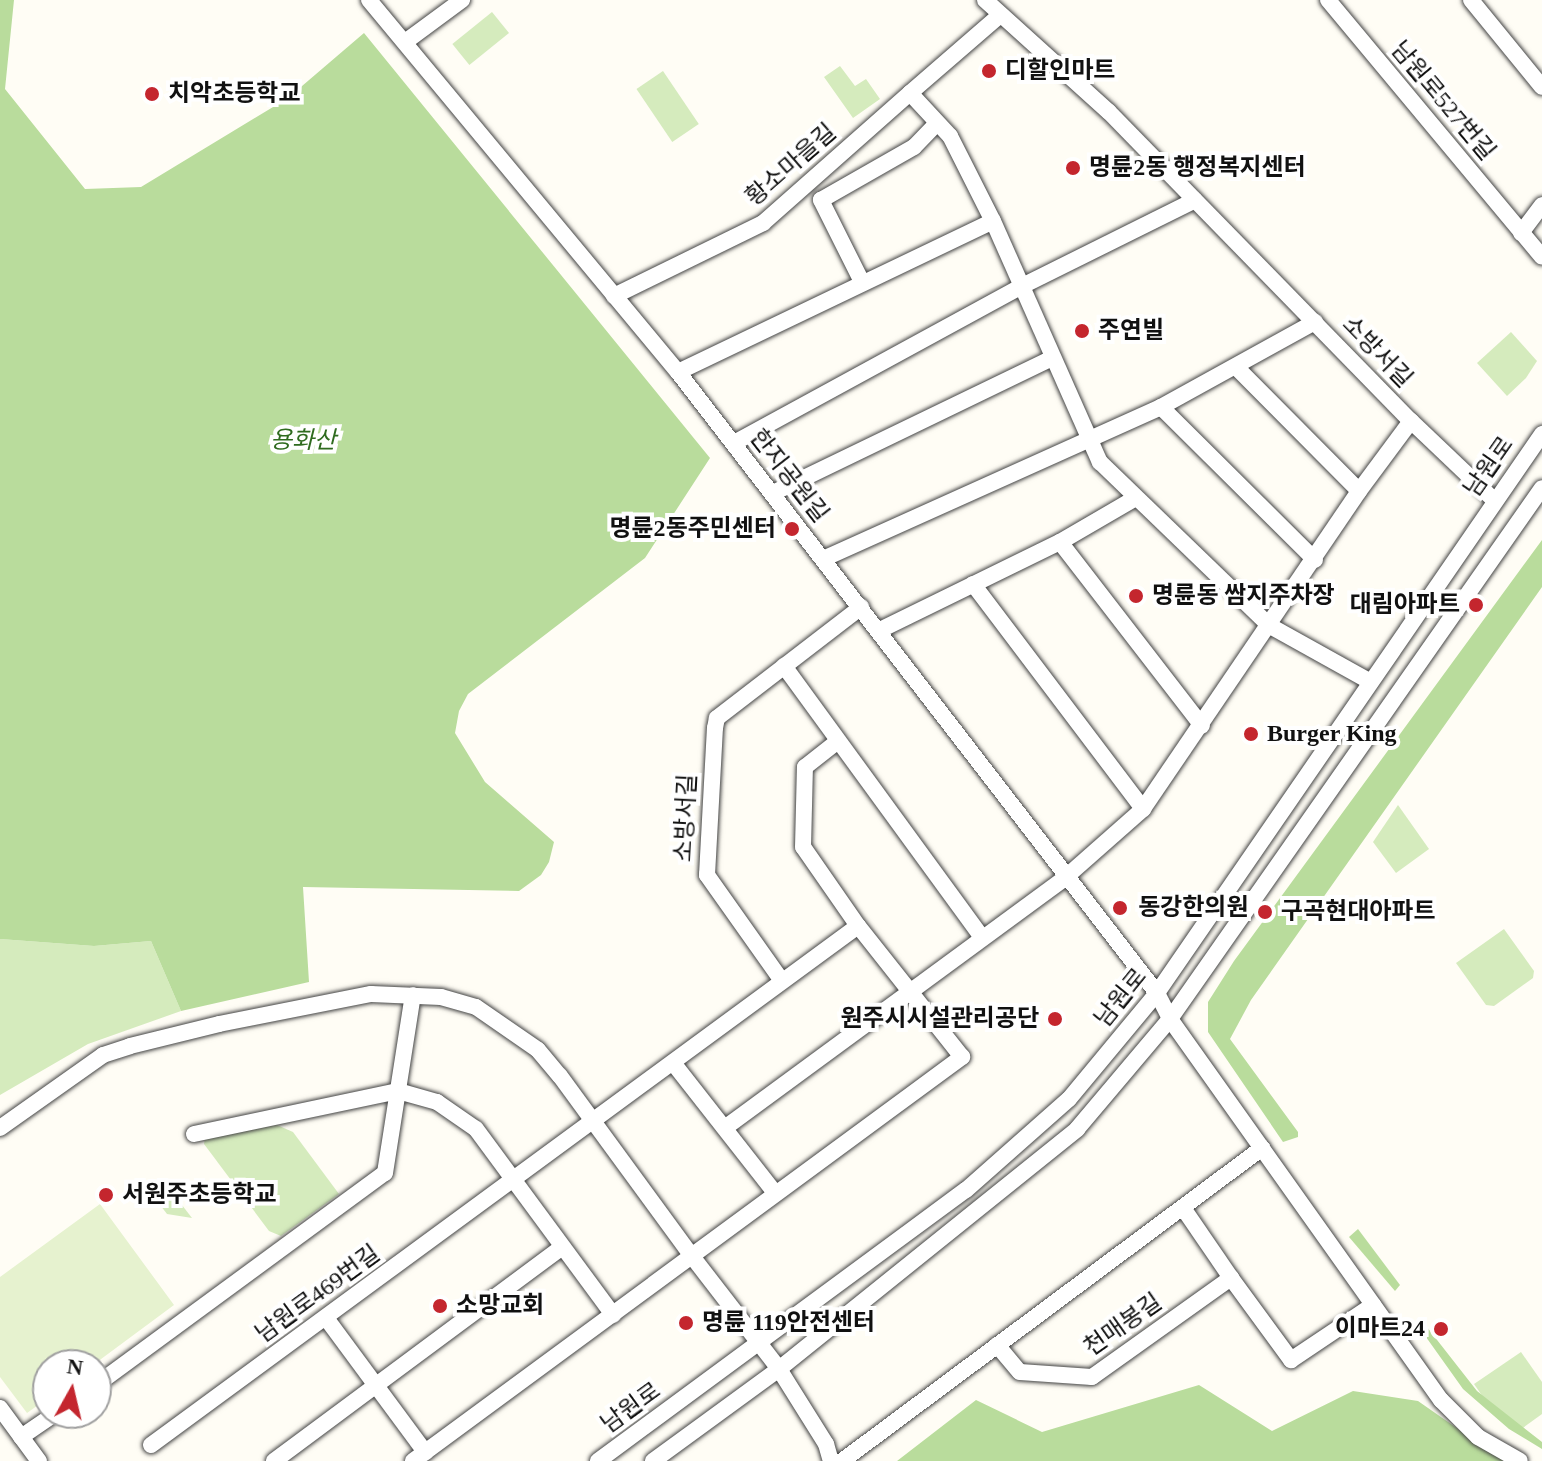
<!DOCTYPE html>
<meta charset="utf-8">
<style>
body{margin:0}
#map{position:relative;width:1542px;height:1461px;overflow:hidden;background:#fffdf5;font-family:"Times New Roman","Noto Sans KR",serif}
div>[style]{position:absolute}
.green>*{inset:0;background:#d5ebbd;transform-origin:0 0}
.forest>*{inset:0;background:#b9dc9c}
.pitch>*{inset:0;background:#e6f2cf}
.roads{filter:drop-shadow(0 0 2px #444) drop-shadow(0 0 2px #444)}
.minor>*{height:16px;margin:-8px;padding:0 8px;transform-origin:8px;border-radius:8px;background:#fff}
.dots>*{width:22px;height:22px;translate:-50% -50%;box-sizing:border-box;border:4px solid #fff;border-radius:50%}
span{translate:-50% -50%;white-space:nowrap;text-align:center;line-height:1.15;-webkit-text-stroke:8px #fff;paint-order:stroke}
.poi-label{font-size:24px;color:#111;font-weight:700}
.left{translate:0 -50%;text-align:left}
.right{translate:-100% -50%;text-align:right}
.street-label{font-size:24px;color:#111}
.park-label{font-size:24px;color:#2f6b1f;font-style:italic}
.north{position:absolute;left:32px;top:1349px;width:80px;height:80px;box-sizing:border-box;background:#fff;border:2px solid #a0a0a0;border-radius:50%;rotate:8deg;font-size:22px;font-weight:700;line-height:32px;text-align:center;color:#111}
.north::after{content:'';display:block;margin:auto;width:28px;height:36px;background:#c4262e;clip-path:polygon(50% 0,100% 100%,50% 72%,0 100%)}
</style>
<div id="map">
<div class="green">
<div style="left:492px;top:12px;width:27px;height:51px;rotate:51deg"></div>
<div style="clip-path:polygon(840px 66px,855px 86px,866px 79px,880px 99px,853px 118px,824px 77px)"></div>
<div style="left:663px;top:71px;width:64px;height:32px;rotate:56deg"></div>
<div style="clip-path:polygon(1511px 332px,1537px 361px,1526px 378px,1507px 396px,1477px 363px)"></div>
<div style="clip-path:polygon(1398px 805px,1429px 849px,1396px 873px,1373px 842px)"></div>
<div style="clip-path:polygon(1504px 929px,1534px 971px,1533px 978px,1494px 1006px,1486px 1005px,1456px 963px)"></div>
<div style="clip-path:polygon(0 939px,94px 946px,151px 941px,181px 1011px,88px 1044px,0 1095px)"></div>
<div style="clip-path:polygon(277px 1125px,293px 1132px,339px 1194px,281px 1236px,269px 1231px,204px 1144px,205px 1138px)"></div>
<div style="clip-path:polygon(168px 1187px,192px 1218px,167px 1214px,154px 1197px)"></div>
<div style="clip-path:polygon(1521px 1352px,1542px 1382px,1542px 1414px,1520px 1430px,1490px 1407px,1474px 1384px)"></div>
</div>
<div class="forest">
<div style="clip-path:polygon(0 0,14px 0,5px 89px,85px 189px,141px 187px,288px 98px,364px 33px,710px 458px,645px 558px,468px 694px,459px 711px,455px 733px,485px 782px,554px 842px,549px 862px,541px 875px,519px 891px,303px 887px,309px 982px,181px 1011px,151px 941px,94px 946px,0 939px)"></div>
<div style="clip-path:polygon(1542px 540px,1542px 587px,1251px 1000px,1230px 1039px,1298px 1132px,1298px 1137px,1283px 1142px,1208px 1032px,1208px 1002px,1234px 961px)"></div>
<div style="clip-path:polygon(1358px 1229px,1400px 1285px,1395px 1291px,1349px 1237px)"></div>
<div style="clip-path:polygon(1423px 1322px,1477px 1391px,1542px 1442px,1542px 1449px,1509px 1429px,1463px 1389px,1416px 1323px)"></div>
<div style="clip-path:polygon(1199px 1385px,1272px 1431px,1353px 1391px,1418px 1401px,1504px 1461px,897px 1461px,976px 1400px,1042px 1432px)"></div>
</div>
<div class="pitch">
<div style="clip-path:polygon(100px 1204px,174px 1305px,93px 1365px,48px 1365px,48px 1398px,27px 1413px,0 1377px,0 1277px)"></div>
</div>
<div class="roads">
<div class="minor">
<div style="left:369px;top:0;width:484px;rotate:50.3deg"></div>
<div style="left:678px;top:372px;width:784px;rotate:52.36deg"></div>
<div style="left:1157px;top:993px;width:29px;rotate:63deg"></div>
<div style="left:1170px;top:1019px;width:468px;rotate:54.6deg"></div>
<div style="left:1441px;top:1400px;width:52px;rotate:45deg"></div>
<div style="left:1478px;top:1437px;width:48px;rotate:29.7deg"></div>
<div style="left:985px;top:0;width:167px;rotate:42.1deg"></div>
<div style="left:1109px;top:112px;width:432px;rotate:45.7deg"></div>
<div style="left:1411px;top:421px;width:116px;rotate:43.6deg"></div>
<div style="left:1328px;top:0;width:334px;rotate:50.2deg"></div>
<div style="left:1471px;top:0;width:112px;rotate:50.8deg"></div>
<div style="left:405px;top:42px;width:71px;rotate:-36.4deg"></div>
<div style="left:910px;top:93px;width:119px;rotate:-40.9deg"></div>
<div style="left:1521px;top:233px;width:35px;rotate:-53deg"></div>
<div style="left:862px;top:282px;width:92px;rotate:-116.6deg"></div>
<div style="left:821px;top:200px;width:107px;rotate:-29.7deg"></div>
<div style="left:914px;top:147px;width:33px;rotate:-46deg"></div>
<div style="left:614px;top:296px;width:166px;rotate:-26.1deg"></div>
<div style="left:763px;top:223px;width:196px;rotate:-41.5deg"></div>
<div style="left:910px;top:93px;width:59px;rotate:47.1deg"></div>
<div style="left:950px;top:136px;width:95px;rotate:63.2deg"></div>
<div style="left:993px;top:221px;width:264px;rotate:66.1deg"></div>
<div style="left:1100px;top:462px;width:236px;rotate:44deg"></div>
<div style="left:1270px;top:626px;width:115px;rotate:29deg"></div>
<div style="left:1237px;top:368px;width:173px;rotate:45.2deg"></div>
<div style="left:678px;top:372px;width:349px;rotate:-25.6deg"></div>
<div style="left:1161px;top:407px;width:217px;rotate:44.8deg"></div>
<div style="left:734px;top:443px;width:326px;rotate:-28.6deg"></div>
<div style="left:1020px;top:287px;width:195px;rotate:-26.4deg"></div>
<div style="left:773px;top:493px;width:310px;rotate:-25.8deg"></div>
<div style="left:1060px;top:542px;width:232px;rotate:52.3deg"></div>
<div style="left:823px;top:559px;width:371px;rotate:-24.2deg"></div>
<div style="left:1161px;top:407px;width:176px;rotate:-28.9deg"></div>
<div style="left:973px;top:584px;width:282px;rotate:52.9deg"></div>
<div style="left:878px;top:631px;width:203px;rotate:-26.1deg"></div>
<div style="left:1060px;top:542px;width:86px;rotate:-30.2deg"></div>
<div style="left:784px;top:666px;width:334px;rotate:53.9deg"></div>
<div style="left:782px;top:981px;width:130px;rotate:-125.3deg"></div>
<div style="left:707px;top:875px;width:147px;rotate:-86.9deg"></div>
<div style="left:715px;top:728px;width:10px;rotate:-79deg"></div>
<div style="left:717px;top:718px;width:182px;rotate:-37.6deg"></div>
<div style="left:674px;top:1064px;width:164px;rotate:51.9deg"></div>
<div style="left:726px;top:1127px;width:422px;rotate:-36.3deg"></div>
<div style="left:1066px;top:877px;width:103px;rotate:-41.4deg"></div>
<div style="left:1143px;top:809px;width:384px;rotate:-55.8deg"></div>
<div style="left:1359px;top:491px;width:87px;rotate:-53.4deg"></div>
<div style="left:0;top:1128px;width:126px;rotate:-35.3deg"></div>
<div style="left:103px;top:1055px;width:28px;rotate:-18deg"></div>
<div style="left:130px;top:1046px;width:92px;rotate:-13.9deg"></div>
<div style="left:219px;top:1024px;width:155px;rotate:-11.2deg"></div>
<div style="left:371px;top:994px;width:70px;rotate:2.5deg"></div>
<div style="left:441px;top:997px;width:36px;rotate:16deg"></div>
<div style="left:476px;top:1007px;width:75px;rotate:34.7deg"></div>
<div style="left:538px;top:1050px;width:34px;rotate:50deg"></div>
<div style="left:560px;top:1076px;width:222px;rotate:53.8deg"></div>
<div style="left:691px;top:1255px;width:144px;rotate:52.3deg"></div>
<div style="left:779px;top:1369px;width:89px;rotate:57.9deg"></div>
<div style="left:826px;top:1444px;width:18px;rotate:74deg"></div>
<div style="left:194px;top:1134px;width:208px;rotate:-11.9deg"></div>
<div style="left:398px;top:1091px;width:41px;rotate:15.8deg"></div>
<div style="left:437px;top:1102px;width:47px;rotate:34.7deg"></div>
<div style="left:476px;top:1129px;width:231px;rotate:53.6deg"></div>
<div style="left:1231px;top:1278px;width:102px;rotate:53.8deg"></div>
<div style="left:1291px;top:1360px;width:99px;rotate:-33.9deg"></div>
<div style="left:326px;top:1318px;width:167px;rotate:53.5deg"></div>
<div style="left:997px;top:1345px;width:35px;rotate:50deg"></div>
<div style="left:1020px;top:1372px;width:72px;rotate:4deg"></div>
<div style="left:1092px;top:1377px;width:171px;rotate:-35.5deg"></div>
<div style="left:1231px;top:1278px;width:85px;rotate:-124.4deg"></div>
<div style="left:96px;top:1385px;width:358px;rotate:-36.3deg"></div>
<div style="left:385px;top:1173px;width:180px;rotate:-81.1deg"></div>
<div style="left:0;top:1408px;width:66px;rotate:53.7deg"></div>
<div style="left:21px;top:1437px;width:42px;rotate:-34.4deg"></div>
<div style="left:151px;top:1445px;width:877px;rotate:-36.28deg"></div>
<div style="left:274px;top:1461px;width:359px;rotate:-36.6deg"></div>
<div style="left:413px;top:1461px;width:682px;rotate:-36.35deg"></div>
<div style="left:962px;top:1057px;width:167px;rotate:-128.4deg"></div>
<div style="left:858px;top:926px;width:96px;rotate:-124.8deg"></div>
<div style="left:803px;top:847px;width:80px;rotate:-88.6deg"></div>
<div style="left:805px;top:767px;width:42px;rotate:-38.2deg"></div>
<div style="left:598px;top:1461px;width:457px;rotate:-36.4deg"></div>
<div style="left:966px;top:1190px;width:137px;rotate:-41.5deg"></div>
<div style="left:1069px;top:1099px;width:138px;rotate:-50.3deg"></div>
<div style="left:1157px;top:993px;width:679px;rotate:-55.44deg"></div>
<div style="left:653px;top:1461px;width:156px;rotate:-36.1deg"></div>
<div style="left:779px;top:1369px;width:383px;rotate:-38.8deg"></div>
<div style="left:1077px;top:1129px;width:144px;rotate:-49.8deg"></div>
<div style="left:1170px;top:1019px;width:648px;rotate:-54.99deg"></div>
<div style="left:842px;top:1461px;width:524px;rotate:-36.69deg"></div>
</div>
</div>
<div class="dots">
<div style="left:989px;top:71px;background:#c4262e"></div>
<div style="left:152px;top:94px;background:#c4262e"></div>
<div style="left:1073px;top:168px;background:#c4262e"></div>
<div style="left:1082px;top:331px;background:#c4262e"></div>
<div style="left:792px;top:529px;background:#c4262e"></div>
<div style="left:1136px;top:596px;background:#c4262e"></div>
<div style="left:1476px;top:605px;background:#c4262e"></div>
<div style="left:1251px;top:734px;background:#c4262e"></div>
<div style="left:1120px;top:908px;background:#c4262e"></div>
<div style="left:1265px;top:912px;background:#c4262e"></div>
<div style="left:1055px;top:1019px;background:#c4262e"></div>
<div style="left:106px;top:1195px;background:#c4262e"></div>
<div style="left:440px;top:1306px;background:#c4262e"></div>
<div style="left:686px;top:1323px;background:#c4262e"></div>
<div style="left:1441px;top:1329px;background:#c4262e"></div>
</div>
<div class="poi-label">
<span class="left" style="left:1005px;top:71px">디할인마트</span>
<span class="left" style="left:168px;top:94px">치악초등학교</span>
<span class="left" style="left:1089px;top:168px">명륜2동 행정복지센터</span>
<span class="left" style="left:1098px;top:331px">주연빌</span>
<span class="right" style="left:776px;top:529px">명륜2동주민센터</span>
<span class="left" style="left:1152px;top:596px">명륜동 쌈지주차장</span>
<span class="right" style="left:1460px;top:605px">대림아파트</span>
<span class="left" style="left:1267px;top:734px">Burger King</span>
<span class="left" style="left:1138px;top:908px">동강한의원</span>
<span class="left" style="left:1281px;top:912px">구곡현대아파트</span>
<span class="right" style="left:1039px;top:1019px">원주시시설관리공단</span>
<span class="left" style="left:122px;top:1195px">서원주초등학교</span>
<span class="left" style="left:456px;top:1306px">소망교회</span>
<span class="left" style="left:702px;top:1323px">명륜 119안전센터</span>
<span class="right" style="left:1425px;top:1329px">이마트24</span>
</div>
<div class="street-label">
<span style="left:1443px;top:101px;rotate:50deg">남원로527번길</span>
<span style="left:791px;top:165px;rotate:-41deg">황소마을길</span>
<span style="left:1377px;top:352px;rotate:46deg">소방서길</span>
<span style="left:1489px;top:467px;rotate:-55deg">남원로</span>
<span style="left:789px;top:476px;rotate:52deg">한지공원길</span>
<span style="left:686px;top:818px;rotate:-87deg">소방서길</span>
<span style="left:1121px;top:998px;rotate:-51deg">남원로</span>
<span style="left:318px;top:1294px;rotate:-36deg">남원로469번길</span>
<span style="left:1123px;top:1325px;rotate:-35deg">천매봉길</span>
<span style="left:631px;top:1408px;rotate:-36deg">남원로</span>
</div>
<div class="park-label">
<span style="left:303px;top:441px">용화산</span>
</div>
<div class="north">N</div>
</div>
